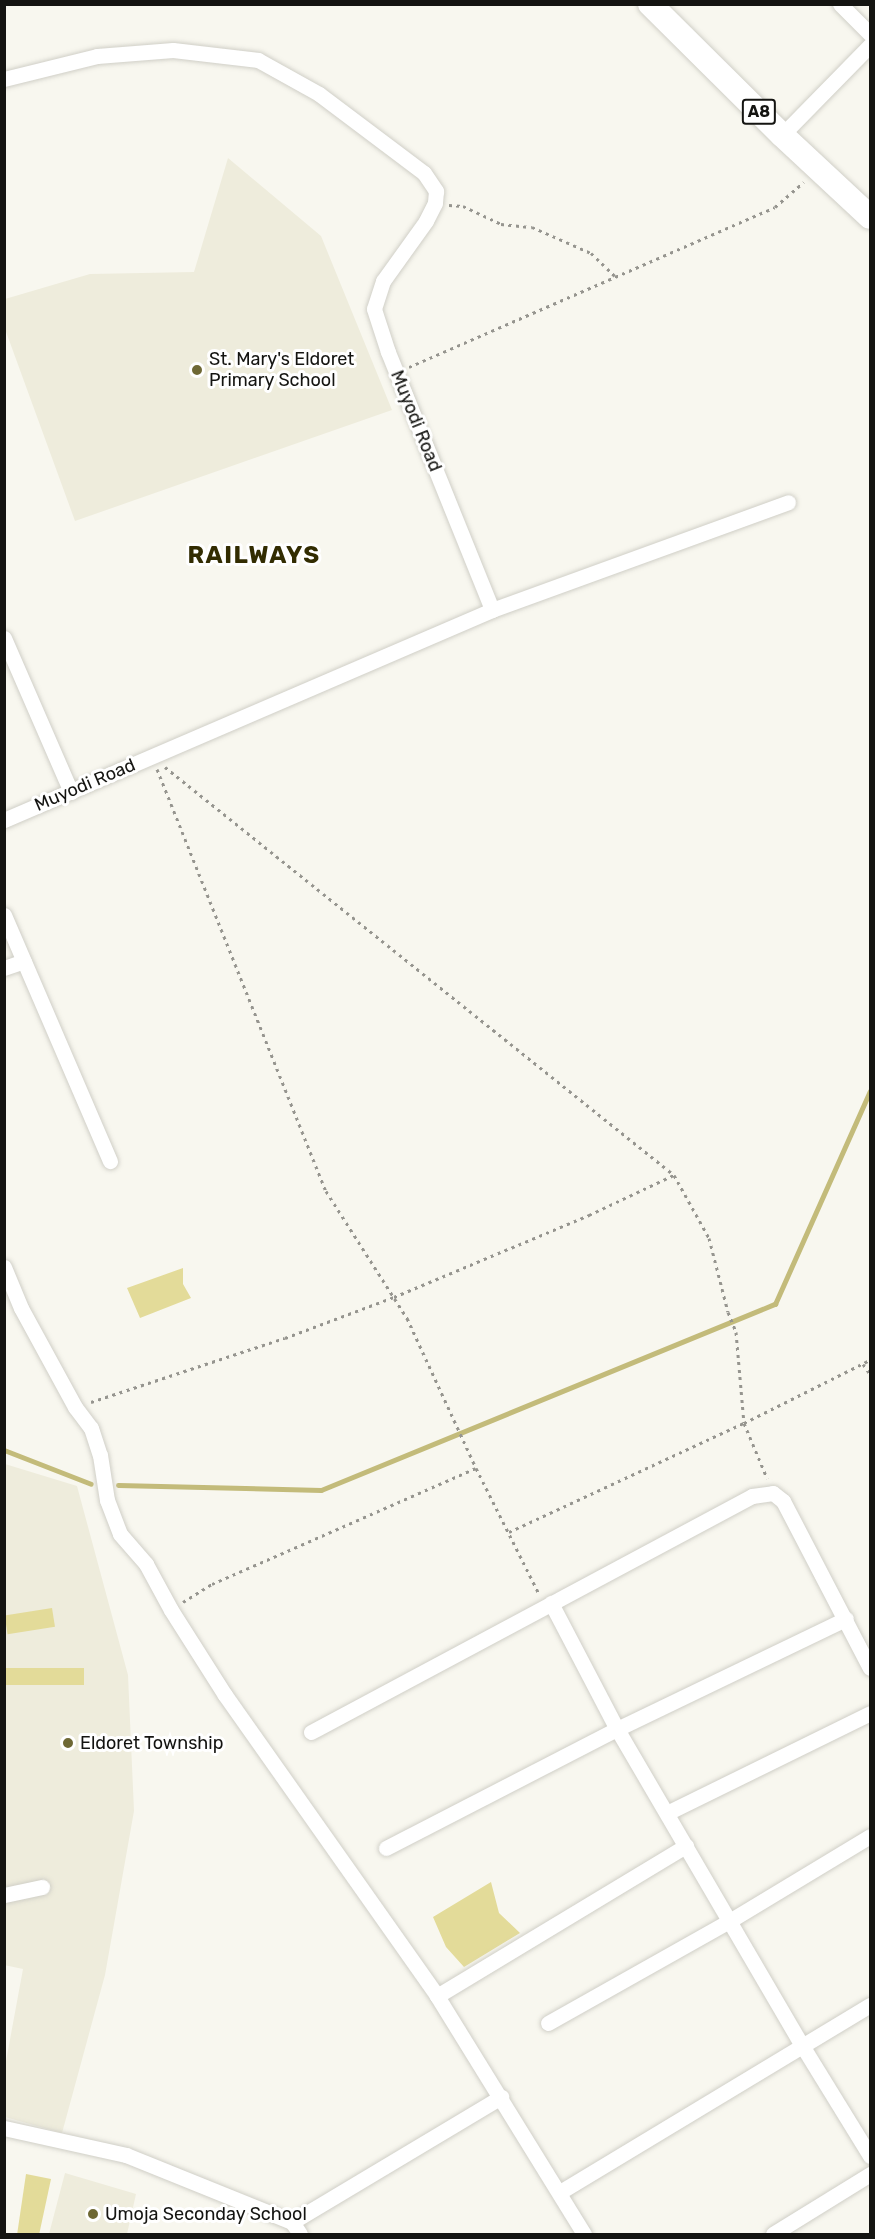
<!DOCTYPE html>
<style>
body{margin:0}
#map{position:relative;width:875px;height:2239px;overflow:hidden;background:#f8f7ef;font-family:Rubik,sans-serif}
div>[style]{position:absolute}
.built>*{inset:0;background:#eeecdc}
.stream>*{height:5px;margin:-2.5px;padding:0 2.5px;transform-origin:2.5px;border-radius:2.5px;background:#c3bb7a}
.building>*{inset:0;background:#e3db99;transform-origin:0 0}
.path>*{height:3px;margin-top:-1.5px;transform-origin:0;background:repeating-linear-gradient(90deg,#96958f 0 3px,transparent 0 7.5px)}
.roads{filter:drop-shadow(0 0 2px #d0cfc7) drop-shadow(0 0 2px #d0cfc7)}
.minor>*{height:15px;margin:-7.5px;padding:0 7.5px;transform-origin:7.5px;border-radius:7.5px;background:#fff}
.trunk>*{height:24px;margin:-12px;padding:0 12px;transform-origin:12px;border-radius:12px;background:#fff}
.dots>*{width:16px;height:16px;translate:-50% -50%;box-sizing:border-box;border:3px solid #fff;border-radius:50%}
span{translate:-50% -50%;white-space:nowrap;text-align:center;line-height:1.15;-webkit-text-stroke:6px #fff;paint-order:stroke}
.shield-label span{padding:2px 4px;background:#fff;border:2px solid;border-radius:4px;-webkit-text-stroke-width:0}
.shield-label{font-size:16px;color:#141411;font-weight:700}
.poi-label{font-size:18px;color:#141411}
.left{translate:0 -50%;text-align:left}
.street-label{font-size:18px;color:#141411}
.district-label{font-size:24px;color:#322c01;font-weight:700;letter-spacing:1.5px}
.frame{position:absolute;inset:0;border:6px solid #141411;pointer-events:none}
</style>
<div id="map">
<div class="built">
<div style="clip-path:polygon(228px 158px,321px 236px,392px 410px,75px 521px,5px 329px,5px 299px,90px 274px,194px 272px)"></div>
<div style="clip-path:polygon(5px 1464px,77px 1486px,128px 1675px,134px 1811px,105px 1975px,62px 2133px,5px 2117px,4px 2072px,23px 1969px,4px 1965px)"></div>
<div style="clip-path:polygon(65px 2173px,136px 2194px,127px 2234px,49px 2234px)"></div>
</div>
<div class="stream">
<div style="left:4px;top:1450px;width:93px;rotate:21.3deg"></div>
<div style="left:118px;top:1485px;width:203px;rotate:1.4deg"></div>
<div style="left:321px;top:1490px;width:491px;rotate:-22.3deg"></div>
<div style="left:775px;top:1304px;width:233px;rotate:-66deg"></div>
</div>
<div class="building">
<div style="clip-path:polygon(183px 1268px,183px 1284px,191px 1298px,140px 1318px,127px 1288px)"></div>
<div style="left:52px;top:1608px;width:19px;height:48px;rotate:81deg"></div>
<div style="left:84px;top:1668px;width:17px;height:80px;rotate:90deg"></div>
<div style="clip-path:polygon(491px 1882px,499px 1913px,520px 1933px,464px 1967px,446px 1947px,433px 1917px)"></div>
<div style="clip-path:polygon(26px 2174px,51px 2179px,39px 2235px,17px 2235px)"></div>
</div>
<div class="path">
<div style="left:449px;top:205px;width:14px;rotate:4deg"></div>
<div style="left:463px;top:206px;width:42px;rotate:25.3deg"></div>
<div style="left:501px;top:224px;width:31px;rotate:6deg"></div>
<div style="left:532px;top:227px;width:64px;rotate:23.8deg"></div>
<div style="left:591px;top:253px;width:33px;rotate:44deg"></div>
<div style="left:409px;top:367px;width:399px;rotate:-23.6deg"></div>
<div style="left:775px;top:207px;width:38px;rotate:-41deg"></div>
<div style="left:165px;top:767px;width:652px;rotate:38.71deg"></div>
<div style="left:157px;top:769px;width:455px;rotate:68.2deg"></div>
<div style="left:326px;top:1191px;width:151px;rotate:57.5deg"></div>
<div style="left:407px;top:1318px;width:165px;rotate:65.3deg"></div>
<div style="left:476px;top:1468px;width:141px;rotate:63.4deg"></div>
<div style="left:863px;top:1364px;width:12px;rotate:55deg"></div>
<div style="left:91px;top:1402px;width:204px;rotate:-18.3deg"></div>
<div style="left:285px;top:1338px;width:116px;rotate:-20.6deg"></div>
<div style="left:394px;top:1297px;width:212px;rotate:-22.8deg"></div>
<div style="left:589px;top:1215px;width:94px;rotate:-25.2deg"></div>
<div style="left:674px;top:1175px;width:72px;rotate:60.9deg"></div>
<div style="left:709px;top:1238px;width:76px;rotate:75.6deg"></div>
<div style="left:728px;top:1312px;width:22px;rotate:68deg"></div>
<div style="left:736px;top:1332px;width:91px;rotate:85deg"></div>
<div style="left:744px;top:1423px;width:60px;rotate:67.3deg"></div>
<div style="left:509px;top:1532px;width:259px;rotate:-24.9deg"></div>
<div style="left:744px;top:1423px;width:141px;rotate:-26.6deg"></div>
<div style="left:183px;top:1602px;width:34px;rotate:-32deg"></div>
<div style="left:212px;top:1584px;width:288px;rotate:-23.7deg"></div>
</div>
<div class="roads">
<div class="minor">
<div style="left:840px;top:4px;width:42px;rotate:45deg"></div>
<div style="left:4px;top:79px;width:96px;rotate:-13.9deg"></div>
<div style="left:97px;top:56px;width:76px;rotate:-4.5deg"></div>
<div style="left:173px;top:50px;width:86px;rotate:6.7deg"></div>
<div style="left:258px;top:60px;width:70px;rotate:29.1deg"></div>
<div style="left:319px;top:94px;width:131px;rotate:37deg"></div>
<div style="left:424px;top:173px;width:22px;rotate:56deg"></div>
<div style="left:436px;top:191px;width:12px;rotate:95deg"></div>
<div style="left:435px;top:203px;width:20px;rotate:117deg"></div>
<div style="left:426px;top:221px;width:74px;rotate:125.6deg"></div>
<div style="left:383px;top:281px;width:29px;rotate:108deg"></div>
<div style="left:374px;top:309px;width:45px;rotate:72deg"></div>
<div style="left:388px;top:352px;width:278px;rotate:68deg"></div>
<div style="left:782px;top:135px;width:126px;rotate:-45.6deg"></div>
<div style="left:4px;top:638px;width:168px;rotate:66.5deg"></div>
<div style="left:4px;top:820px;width:531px;rotate:-23.28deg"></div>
<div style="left:492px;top:610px;width:315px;rotate:-20deg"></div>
<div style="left:4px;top:915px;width:268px;rotate:66.7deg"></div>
<div style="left:4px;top:968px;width:21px;rotate:-19deg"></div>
<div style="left:4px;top:1267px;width:44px;rotate:67.5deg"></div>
<div style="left:21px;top:1308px;width:113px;rotate:61.4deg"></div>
<div style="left:75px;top:1407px;width:26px;rotate:53deg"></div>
<div style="left:91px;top:1428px;width:28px;rotate:72deg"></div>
<div style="left:100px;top:1455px;width:46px;rotate:81.2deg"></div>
<div style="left:107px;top:1500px;width:36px;rotate:69deg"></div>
<div style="left:120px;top:1534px;width:40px;rotate:49deg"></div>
<div style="left:146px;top:1564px;width:52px;rotate:61.5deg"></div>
<div style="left:171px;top:1610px;width:101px;rotate:57.6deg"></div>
<div style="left:225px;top:1695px;width:368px;rotate:54.8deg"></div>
<div style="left:437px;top:1996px;width:280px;rotate:58.3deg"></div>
<div style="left:551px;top:1603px;width:142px;rotate:62.4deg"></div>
<div style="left:617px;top:1729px;width:368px;rotate:59.7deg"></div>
<div style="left:803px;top:2047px;width:128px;rotate:58.4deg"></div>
<div style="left:311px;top:1732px;width:500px;rotate:-28.15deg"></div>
<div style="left:752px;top:1496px;width:21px;rotate:-8deg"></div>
<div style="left:773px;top:1493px;width:13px;rotate:39deg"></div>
<div style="left:783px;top:1501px;width:188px;rotate:62.5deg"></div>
<div style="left:667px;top:1813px;width:226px;rotate:-26.2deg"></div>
<div style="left:386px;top:1848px;width:260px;rotate:-27.3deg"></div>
<div style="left:617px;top:1729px;width:254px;rotate:-25.7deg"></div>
<div style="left:4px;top:1895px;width:39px;rotate:-12deg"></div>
<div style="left:437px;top:1996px;width:291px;rotate:-31.1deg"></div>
<div style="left:548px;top:2023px;width:210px;rotate:-29.4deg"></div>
<div style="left:731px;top:1920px;width:162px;rotate:-31.1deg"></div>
<div style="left:4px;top:2128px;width:125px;rotate:12.5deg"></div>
<div style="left:126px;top:2155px;width:179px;rotate:22deg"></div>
<div style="left:292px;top:2222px;width:14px;rotate:56deg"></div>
<div style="left:560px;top:2192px;width:362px;rotate:-31.1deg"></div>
<div style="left:292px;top:2222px;width:244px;rotate:-30.9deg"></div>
<div style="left:773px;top:2234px;width:114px;rotate:-31.7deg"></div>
</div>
<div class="trunk">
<div style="left:650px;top:4px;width:186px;rotate:44.8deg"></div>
<div style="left:782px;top:135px;width:120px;rotate:43deg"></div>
</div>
</div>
<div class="dots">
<div style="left:197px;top:370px;background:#6e6834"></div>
<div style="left:68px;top:1743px;background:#6e6834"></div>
<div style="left:93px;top:2214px;background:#6e6834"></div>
</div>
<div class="shield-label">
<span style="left:759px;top:112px">A8</span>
</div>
<div class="poi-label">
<span class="left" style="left:209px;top:370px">St. Mary's Eldoret<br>Primary School</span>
<span class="left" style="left:80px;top:1743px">Eldoret Township</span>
<span class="left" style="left:105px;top:2214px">Umoja Seconday School</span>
</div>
<div class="street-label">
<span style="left:416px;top:421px;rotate:68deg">Muyodi Road</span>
<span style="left:85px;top:785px;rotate:-23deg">Muyodi Road</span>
</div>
<div class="district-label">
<span style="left:254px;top:556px">RAILWAYS</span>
</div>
<div class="frame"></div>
</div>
